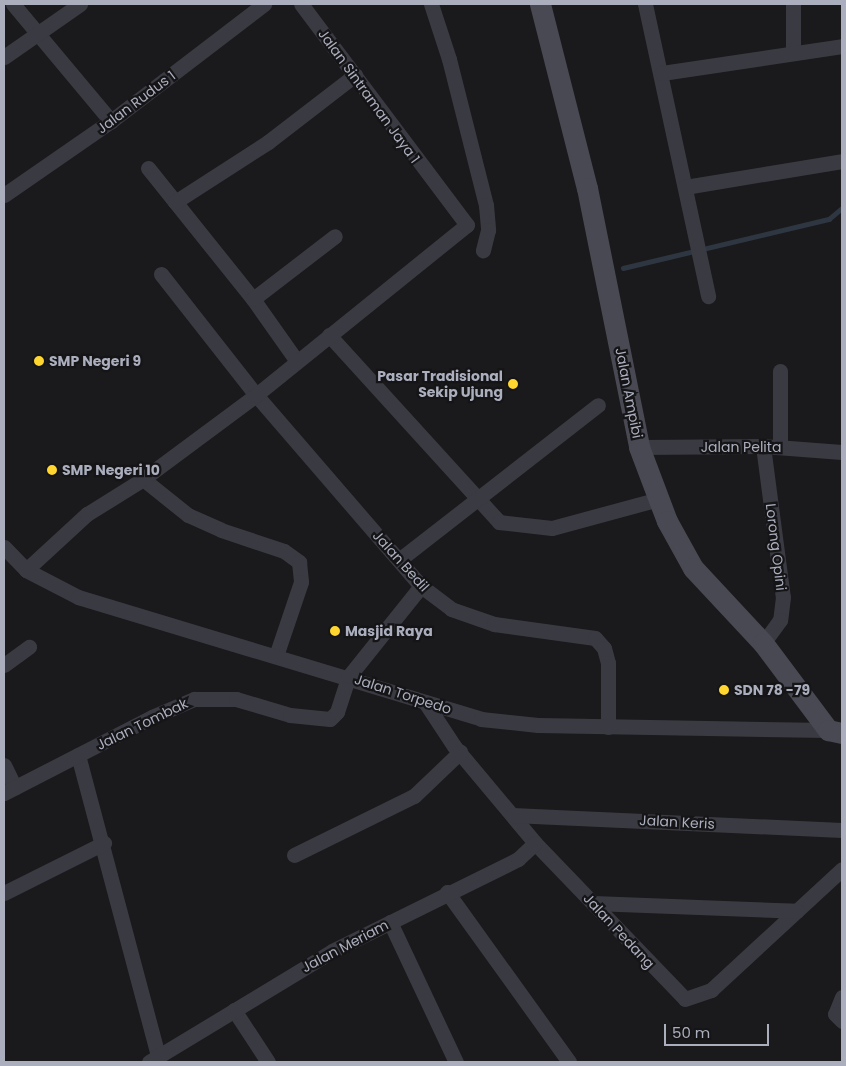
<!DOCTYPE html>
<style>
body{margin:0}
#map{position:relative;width:846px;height:1066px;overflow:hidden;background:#1a1a1c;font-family:Poppins,sans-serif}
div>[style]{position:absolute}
.stream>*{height:4.5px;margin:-2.25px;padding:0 2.25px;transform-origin:2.25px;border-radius:2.25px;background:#2e3642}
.street>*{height:15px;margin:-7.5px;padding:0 7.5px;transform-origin:7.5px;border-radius:7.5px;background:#3a3a42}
.secondary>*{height:21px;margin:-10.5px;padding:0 10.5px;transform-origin:10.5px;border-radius:10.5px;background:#484952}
.dots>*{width:14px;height:14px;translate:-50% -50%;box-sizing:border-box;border:2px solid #151517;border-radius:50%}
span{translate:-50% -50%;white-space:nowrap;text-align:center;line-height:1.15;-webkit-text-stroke:4.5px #151517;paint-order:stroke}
.street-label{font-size:14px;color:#abaebd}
.poi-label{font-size:14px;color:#abaebd;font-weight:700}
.left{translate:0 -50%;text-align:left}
.right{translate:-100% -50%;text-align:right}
.frame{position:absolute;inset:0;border:5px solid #abaebd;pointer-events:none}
.scale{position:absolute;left:664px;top:1024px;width:105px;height:22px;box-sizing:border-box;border:2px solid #abaebd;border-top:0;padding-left:6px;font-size:15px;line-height:18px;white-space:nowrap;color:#abaebd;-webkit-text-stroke:4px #151517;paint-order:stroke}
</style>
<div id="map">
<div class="stream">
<div style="left:623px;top:268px;width:212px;rotate:-13.4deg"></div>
<div style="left:829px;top:219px;width:17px;rotate:-40deg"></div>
</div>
<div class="street">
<div style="left:13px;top:4px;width:153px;rotate:50.1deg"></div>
<div style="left:431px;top:4px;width:58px;rotate:71.9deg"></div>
<div style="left:449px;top:59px;width:151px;rotate:75.8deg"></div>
<div style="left:486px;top:205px;width:25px;rotate:85deg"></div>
<div style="left:488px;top:230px;width:21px;rotate:104deg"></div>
<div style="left:645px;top:4px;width:299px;rotate:77.8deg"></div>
<div style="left:793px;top:4px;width:47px;rotate:90deg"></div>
<div style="left:4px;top:57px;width:93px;rotate:-34.9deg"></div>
<div style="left:662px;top:73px;width:182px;rotate:-8.5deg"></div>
<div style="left:148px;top:168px;width:168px;rotate:51.3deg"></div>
<div style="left:253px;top:299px;width:75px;rotate:54.8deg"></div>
<div style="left:685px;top:187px;width:159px;rotate:-9.4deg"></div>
<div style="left:4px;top:195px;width:130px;rotate:-34.7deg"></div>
<div style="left:111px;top:121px;width:193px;rotate:-37.4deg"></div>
<div style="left:175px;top:202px;width:111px;rotate:-32.8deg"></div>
<div style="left:268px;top:142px;width:110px;rotate:-37.6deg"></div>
<div style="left:161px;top:274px;width:154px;rotate:51.9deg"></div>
<div style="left:256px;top:395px;width:252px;rotate:49.2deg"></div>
<div style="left:421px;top:586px;width:38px;rotate:37deg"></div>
<div style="left:451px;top:609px;width:46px;rotate:19.2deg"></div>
<div style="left:494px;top:624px;width:102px;rotate:7.9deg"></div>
<div style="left:595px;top:638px;width:13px;rotate:48deg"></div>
<div style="left:604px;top:648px;width:16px;rotate:75deg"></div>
<div style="left:608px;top:663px;width:64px;rotate:90deg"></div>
<div style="left:253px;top:299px;width:103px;rotate:-37.5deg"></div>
<div style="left:329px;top:335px;width:253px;rotate:47.7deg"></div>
<div style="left:499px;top:522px;width:53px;rotate:6.5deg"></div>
<div style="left:552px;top:528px;width:111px;rotate:-15.2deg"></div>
<div style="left:780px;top:371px;width:75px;rotate:90deg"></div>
<div style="left:763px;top:446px;width:152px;rotate:82.5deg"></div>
<div style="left:783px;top:597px;width:23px;rotate:97deg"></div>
<div style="left:780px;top:620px;width:29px;rotate:126deg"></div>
<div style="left:639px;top:447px;width:124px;rotate:-0.5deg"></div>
<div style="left:763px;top:446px;width:79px;rotate:4.3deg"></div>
<div style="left:143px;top:479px;width:58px;rotate:38.7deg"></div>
<div style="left:188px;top:515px;width:36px;rotate:24deg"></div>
<div style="left:221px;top:530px;width:66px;rotate:18.4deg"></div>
<div style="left:284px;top:551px;width:19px;rotate:36deg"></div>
<div style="left:299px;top:562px;width:20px;rotate:84deg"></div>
<div style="left:301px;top:582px;width:78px;rotate:108.7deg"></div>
<div style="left:4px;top:547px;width:32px;rotate:46deg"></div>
<div style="left:26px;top:570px;width:59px;rotate:27.4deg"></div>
<div style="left:78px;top:597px;width:421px;rotate:16.8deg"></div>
<div style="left:481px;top:719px;width:57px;rotate:6deg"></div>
<div style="left:538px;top:725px;width:290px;rotate:1deg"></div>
<div style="left:399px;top:560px;width:252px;rotate:-37.9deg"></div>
<div style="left:26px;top:570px;width:83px;rotate:-42.6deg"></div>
<div style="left:87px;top:514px;width:66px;rotate:-32deg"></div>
<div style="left:143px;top:479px;width:141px;rotate:-36.6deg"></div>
<div style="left:256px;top:395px;width:271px;rotate:-38.9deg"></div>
<div style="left:467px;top:225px;width:276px;rotate:-126.9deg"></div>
<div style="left:4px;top:665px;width:31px;rotate:-36deg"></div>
<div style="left:425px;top:702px;width:53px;rotate:56.6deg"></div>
<div style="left:454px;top:746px;width:126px;rotate:50.1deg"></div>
<div style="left:535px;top:843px;width:216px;rotate:46.1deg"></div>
<div style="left:685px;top:999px;width:28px;rotate:-19deg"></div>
<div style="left:711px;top:990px;width:178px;rotate:-42.7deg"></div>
<div style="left:78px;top:755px;width:310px;rotate:75.1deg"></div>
<div style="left:4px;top:765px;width:25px;rotate:64deg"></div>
<div style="left:4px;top:793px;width:166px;rotate:-27.2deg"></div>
<div style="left:152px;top:717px;width:46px;rotate:-23.2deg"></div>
<div style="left:194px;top:699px;width:42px"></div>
<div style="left:236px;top:699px;width:56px;rotate:16.5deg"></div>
<div style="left:290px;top:715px;width:40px;rotate:5.7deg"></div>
<div style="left:330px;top:719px;width:10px;rotate:-45deg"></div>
<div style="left:337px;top:712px;width:38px;rotate:-72deg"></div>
<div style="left:349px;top:676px;width:115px;rotate:-51.3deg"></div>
<div style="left:512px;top:815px;width:330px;rotate:2.6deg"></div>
<div style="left:294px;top:855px;width:134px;rotate:-26.2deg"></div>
<div style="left:414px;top:796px;width:64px;rotate:-43.7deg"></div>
<div style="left:447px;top:892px;width:209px;rotate:54.3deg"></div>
<div style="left:4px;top:893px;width:112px;rotate:-26.6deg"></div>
<div style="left:593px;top:903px;width:204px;rotate:2.2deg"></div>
<div style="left:390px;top:922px;width:155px;rotate:64.8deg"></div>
<div style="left:842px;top:997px;width:18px;rotate:112deg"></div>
<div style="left:835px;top:1014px;width:10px;rotate:45deg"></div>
<div style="left:234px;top:1010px;width:62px;rotate:56.8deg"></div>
<div style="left:149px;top:1062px;width:214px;rotate:-31.2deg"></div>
<div style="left:332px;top:951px;width:208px;rotate:-26.3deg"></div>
<div style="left:518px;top:859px;width:23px;rotate:-43deg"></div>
</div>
<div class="secondary">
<div style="left:540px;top:4px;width:190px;rotate:75.7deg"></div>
<div style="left:587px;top:188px;width:264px;rotate:78.6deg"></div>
<div style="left:639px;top:447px;width:79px;rotate:69.3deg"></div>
<div style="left:667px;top:521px;width:54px;rotate:61deg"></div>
<div style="left:693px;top:568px;width:103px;rotate:47deg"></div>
<div style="left:763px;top:643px;width:109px;rotate:53.2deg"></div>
<div style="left:828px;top:730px;width:14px;rotate:12deg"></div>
</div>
<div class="dots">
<div style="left:39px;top:361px;background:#ffd62f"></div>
<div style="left:513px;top:384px;background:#ffd62f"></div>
<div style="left:52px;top:470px;background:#ffd62f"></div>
<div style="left:335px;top:631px;background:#ffd62f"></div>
<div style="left:724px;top:690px;background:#ffd62f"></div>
</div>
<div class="street-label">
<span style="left:369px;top:96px;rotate:54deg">Jalan Sintraman Jaya 1</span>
<span style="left:136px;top:102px;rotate:-37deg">Jalan Rudus 1</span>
<span style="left:629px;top:393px;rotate:79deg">Jalan Ampibi</span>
<span style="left:741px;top:447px">Jalan Pelita</span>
<span style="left:776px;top:547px;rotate:83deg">Lorong Opini</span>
<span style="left:401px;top:561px;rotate:48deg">Jalan Bedil</span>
<span style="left:403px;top:694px;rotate:18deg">Jalan Torpedo</span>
<span style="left:142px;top:724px;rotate:-26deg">Jalan Tombak</span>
<span style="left:677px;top:822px;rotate:3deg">Jalan Keris</span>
<span style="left:619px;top:931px;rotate:47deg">Jalan Pedang</span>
<span style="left:345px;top:946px;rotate:-28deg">Jalan Meriam</span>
</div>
<div class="poi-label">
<span class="left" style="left:49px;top:361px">SMP Negeri 9</span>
<span class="right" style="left:503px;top:384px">Pasar Tradisional<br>Sekip Ujung</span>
<span class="left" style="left:62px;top:470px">SMP Negeri 10</span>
<span class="left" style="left:345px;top:631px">Masjid Raya</span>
<span class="left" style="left:734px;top:690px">SDN 78 -79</span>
</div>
<div class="frame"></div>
<div class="scale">50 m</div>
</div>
